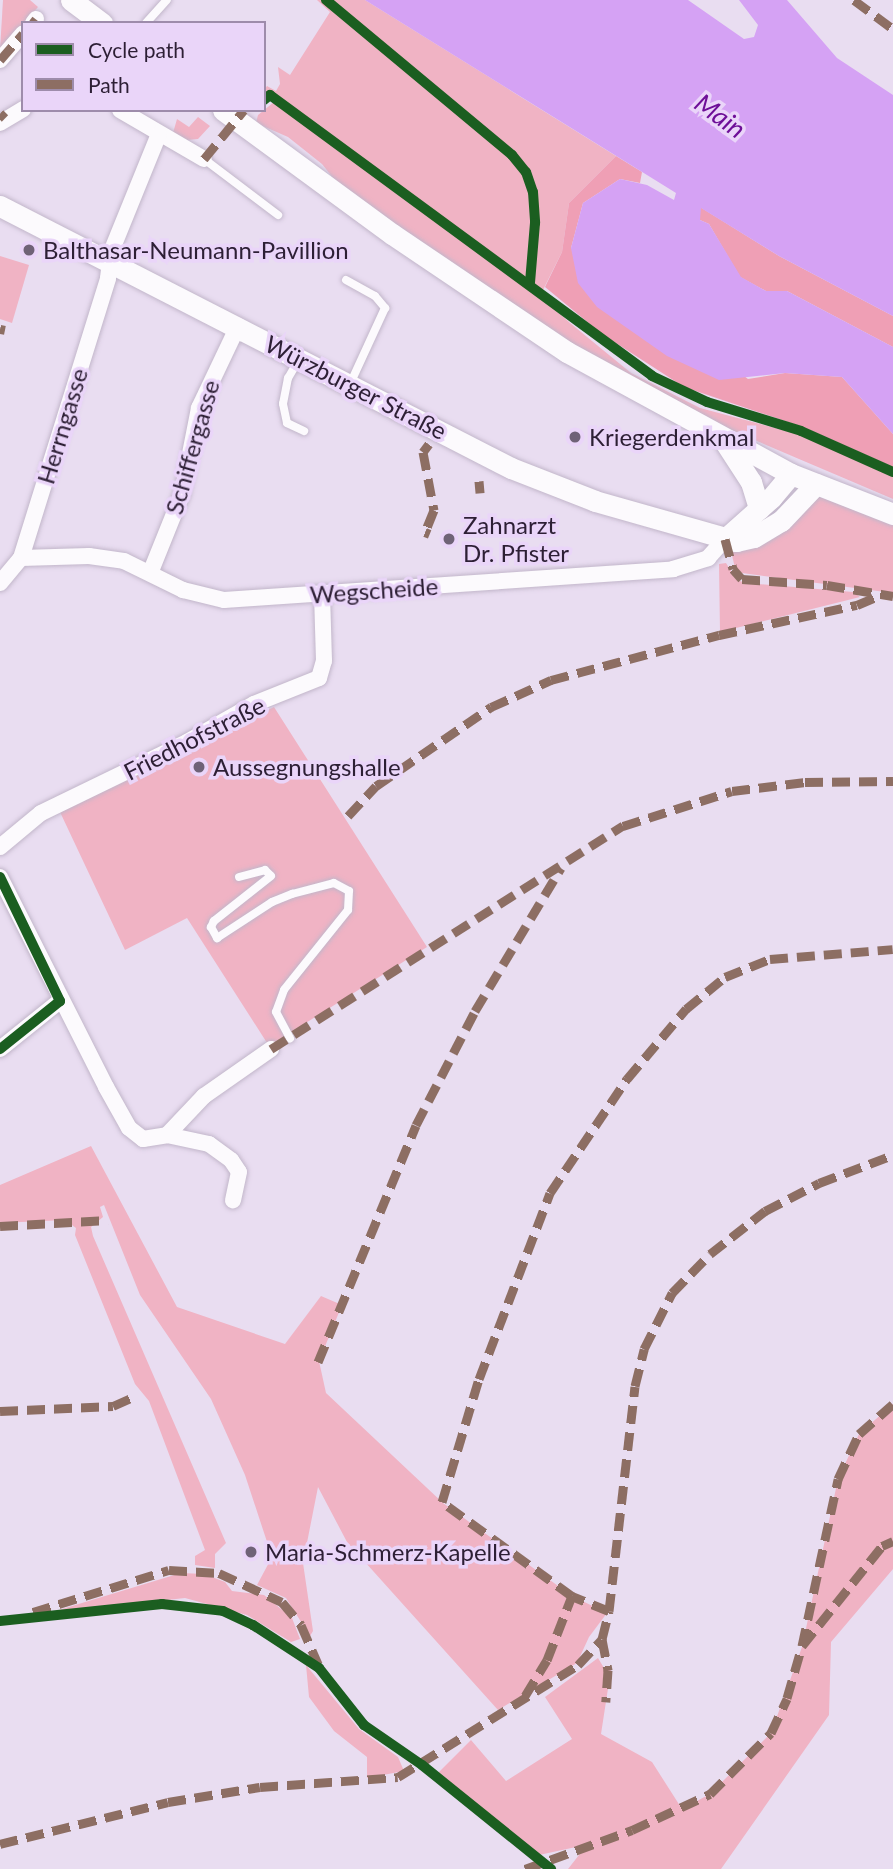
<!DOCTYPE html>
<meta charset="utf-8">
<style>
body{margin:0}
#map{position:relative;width:893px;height:1869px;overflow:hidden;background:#e9ddf1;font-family:Lato,sans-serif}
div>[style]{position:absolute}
.green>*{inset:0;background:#f0b3c4}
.forest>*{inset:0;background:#ef9fb5}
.water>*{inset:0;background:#d5a2f4}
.roads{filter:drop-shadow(0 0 2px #c2b6ca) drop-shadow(0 0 2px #c2b6ca)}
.lane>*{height:8px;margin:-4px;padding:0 4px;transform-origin:4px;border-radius:4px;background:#fcfafd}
.street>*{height:16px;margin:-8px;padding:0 8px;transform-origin:8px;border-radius:8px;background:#fcfafd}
.secondary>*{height:21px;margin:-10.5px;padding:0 10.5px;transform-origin:10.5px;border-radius:10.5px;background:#fcfafd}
.quiet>*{height:9px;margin-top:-4.5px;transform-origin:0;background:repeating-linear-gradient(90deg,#8d6e63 0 18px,transparent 0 27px)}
.cycleway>*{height:10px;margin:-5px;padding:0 5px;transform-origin:5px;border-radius:5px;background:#1b5e20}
.dots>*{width:19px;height:19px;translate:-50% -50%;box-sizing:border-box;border:4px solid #ead5f9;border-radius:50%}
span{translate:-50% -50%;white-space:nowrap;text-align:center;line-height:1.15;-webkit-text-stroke:7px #ead5f9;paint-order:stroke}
.poi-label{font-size:24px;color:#2d1f35}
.left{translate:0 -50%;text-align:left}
.street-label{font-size:24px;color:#2d1f35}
.water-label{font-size:26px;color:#6e0f98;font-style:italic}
.legend{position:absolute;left:21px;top:21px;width:245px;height:91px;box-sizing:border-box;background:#ead5f9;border:2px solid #9e8cab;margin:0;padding:9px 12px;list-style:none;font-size:21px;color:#2d1f35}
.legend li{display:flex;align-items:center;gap:14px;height:35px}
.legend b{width:35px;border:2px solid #9e8cab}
</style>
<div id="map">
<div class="green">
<div style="clip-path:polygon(3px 0,30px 0,38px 7px,0 50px)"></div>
<div style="clip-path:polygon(317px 0,365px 0,616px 156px,569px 203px,562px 252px,540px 296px,570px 323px,631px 373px,700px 408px,801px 435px,893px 477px,893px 499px,731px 430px,571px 346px,341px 188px,322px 164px,288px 137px,256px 123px,258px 115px,274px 102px,264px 90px,267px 86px,276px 91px,280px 84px,278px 67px,290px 75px,330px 12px)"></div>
<div style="clip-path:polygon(198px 117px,210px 126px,198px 139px,187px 140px,173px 133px,177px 119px,189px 127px)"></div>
<div style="clip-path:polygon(0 256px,29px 265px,12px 323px,0 319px)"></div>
<div style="clip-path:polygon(818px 496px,893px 525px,893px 593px,742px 573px,735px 568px,731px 551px)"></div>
<div style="clip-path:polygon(726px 563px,737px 580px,746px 583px,853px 592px,860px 597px,720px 632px,719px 564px)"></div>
<div style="clip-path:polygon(274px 707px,427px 947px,269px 1046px,187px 918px,125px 950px,60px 812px)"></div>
<div style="clip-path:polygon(91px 1146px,177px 1307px,285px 1344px,321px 1296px,342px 1305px,319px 1361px,326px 1393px,443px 1503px,572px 1596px,607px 1613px,589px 1637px,577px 1663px,498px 1710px,347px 1542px,318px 1487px,303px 1563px,313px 1631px,310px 1636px,286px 1598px,257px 1585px,272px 1557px,245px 1475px,211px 1399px,140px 1295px,104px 1205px,100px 1207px,103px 1217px,91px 1227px,93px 1236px,226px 1543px,215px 1554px,215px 1568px,195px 1565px,195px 1556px,205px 1550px,149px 1401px,135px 1384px,75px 1235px,76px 1228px,65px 1220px,0 1223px,0 1185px)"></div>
<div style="clip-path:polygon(893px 1404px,893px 1569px,831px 1642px,829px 1715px,721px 1869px,568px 1869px,579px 1855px,576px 1847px,539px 1855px,442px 1780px,438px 1773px,471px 1740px,506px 1781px,572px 1739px,545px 1697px,598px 1658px,604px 1668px,611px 1669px,601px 1734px,652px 1762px,682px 1809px,710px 1794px,771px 1733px,802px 1647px,838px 1479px,859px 1434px)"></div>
<div style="clip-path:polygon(181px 1573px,204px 1574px,225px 1582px,232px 1591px,264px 1595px,292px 1618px,300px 1639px,291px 1642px,247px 1615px,185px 1598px,49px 1613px)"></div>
<div style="clip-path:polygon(306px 1665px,359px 1729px,398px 1757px,404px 1771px,367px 1778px,367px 1757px,334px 1731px,309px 1697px)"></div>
</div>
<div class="forest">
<div style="clip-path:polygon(616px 156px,642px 172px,640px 183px,620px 179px,583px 203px,571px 248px,748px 379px,785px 373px,842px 377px,893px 434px,893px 467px,803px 427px,684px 387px,602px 334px,545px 287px,562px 252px,569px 203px)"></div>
<div style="clip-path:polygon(700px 207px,779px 256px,893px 316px,893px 347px,787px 291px,766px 291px,740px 277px,709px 224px,700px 220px)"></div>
</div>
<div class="water">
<div style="clip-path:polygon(365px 0,688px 0,744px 39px,754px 37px,758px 25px,739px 0,787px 0,837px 58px,893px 95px,893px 316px,779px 256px,701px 208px,700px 220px,709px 224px,741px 277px,766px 291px,787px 291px,893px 347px,893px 434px,842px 377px,785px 373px,719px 380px,667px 356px,597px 307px,578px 283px,571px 248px,583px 203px,620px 179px,647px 185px,674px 200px,676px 193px)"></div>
</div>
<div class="roads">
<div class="lane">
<div style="left:146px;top:23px;width:31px;rotate:-48deg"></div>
<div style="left:204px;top:159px;width:93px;rotate:37.1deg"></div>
<div style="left:346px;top:280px;width:33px;rotate:29deg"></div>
<div style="left:375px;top:296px;width:16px;rotate:50deg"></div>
<div style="left:385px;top:308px;width:81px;rotate:114.7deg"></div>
<div style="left:298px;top:361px;width:20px;rotate:120deg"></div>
<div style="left:288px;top:378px;width:26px;rotate:101deg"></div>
<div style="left:283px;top:404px;width:19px;rotate:78deg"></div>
<div style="left:287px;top:423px;width:19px;rotate:25deg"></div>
<div style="left:239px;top:877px;width:27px;rotate:-15deg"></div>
<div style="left:265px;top:870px;width:8px;rotate:45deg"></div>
<div style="left:271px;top:876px;width:73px;rotate:141.7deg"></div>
<div style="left:214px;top:921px;width:7px;rotate:117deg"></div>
<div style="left:211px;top:927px;width:13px;rotate:61deg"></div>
<div style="left:217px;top:938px;width:66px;rotate:-33.2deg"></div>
<div style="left:272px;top:902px;width:22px;rotate:-22deg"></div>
<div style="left:292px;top:894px;width:43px;rotate:-14.7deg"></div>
<div style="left:334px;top:883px;width:17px;rotate:28deg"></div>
<div style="left:349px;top:891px;width:19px;rotate:93deg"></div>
<div style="left:348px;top:910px;width:102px;rotate:128.7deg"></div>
<div style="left:284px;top:990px;width:23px;rotate:110deg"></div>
<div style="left:276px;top:1012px;width:30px;rotate:62deg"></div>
</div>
<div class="street">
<div style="left:33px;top:23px;width:5px;rotate:-53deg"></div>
<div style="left:0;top:60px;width:35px;rotate:-49deg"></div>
<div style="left:120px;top:110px;width:97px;rotate:30.3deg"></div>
<div style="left:0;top:123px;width:27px;rotate:-31deg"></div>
<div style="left:21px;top:558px;width:68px;rotate:-1.7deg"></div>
<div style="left:89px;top:556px;width:35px;rotate:8deg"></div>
<div style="left:124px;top:561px;width:66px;rotate:26.2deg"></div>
<div style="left:183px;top:590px;width:42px;rotate:13.7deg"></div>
<div style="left:224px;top:600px;width:450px;rotate:-3.9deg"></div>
<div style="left:673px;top:569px;width:37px;rotate:-17deg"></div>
<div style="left:708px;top:558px;width:25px;rotate:-48deg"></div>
<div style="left:151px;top:571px;width:83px;rotate:-68.1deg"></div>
<div style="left:182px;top:494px;width:88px;rotate:-78.8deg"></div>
<div style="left:199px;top:408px;width:91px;rotate:-64.6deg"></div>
<div style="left:0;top:583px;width:33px;rotate:-50deg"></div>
<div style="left:21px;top:558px;width:293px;rotate:-72.7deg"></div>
<div style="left:108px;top:278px;width:26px;rotate:-83deg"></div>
<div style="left:111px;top:252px;width:127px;rotate:-67.9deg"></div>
<div style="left:0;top:847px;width:53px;rotate:-39.7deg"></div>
<div style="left:41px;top:813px;width:162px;rotate:-25.9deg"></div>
<div style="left:187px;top:742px;width:77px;rotate:-29.6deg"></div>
<div style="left:254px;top:704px;width:70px;rotate:-21.8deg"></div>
<div style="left:319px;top:678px;width:18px;rotate:-74deg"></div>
<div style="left:324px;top:661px;width:68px;rotate:-91.7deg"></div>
<div style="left:0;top:877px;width:235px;rotate:63.2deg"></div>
<div style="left:106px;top:1087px;width:47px;rotate:60.7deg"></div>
<div style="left:129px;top:1128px;width:18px;rotate:38deg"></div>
<div style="left:143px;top:1139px;width:24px;rotate:-9deg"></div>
<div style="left:167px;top:1135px;width:54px;rotate:-46.5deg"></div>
<div style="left:204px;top:1096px;width:82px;rotate:-35deg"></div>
<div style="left:0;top:1049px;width:77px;rotate:-38.7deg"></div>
<div style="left:167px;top:1135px;width:43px;rotate:12.1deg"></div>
<div style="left:209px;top:1144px;width:27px;rotate:36deg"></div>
<div style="left:231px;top:1160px;width:14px;rotate:56deg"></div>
<div style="left:239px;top:1172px;width:29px;rotate:102deg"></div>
</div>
<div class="secondary">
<div style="left:71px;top:0;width:39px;rotate:37deg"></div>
<div style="left:223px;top:110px;width:210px;rotate:36.3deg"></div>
<div style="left:392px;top:234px;width:211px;rotate:34deg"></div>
<div style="left:567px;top:352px;width:255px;rotate:28.6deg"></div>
<div style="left:791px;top:474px;width:110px;rotate:21.4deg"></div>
<div style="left:0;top:206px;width:574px;rotate:27.15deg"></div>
<div style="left:511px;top:468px;width:90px;rotate:21.4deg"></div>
<div style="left:595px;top:501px;width:147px;rotate:15.8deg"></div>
<div style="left:736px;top:541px;width:18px;rotate:-13deg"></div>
<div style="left:754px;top:537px;width:31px;rotate:-31deg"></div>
<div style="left:781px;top:521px;width:51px;rotate:-46.6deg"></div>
<div style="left:725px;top:442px;width:48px;rotate:57deg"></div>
<div style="left:751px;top:482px;width:28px;rotate:73deg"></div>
<div style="left:725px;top:539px;width:62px;rotate:-41.7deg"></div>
<div style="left:771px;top:498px;width:31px;rotate:-50deg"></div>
</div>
</div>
<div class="quiet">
<div style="left:854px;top:0;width:49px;rotate:36.6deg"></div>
<div style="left:33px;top:23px;width:5px;rotate:-53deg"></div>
<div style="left:0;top:60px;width:35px;rotate:-49deg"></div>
<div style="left:0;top:113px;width:7px;rotate:45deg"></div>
<div style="left:204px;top:159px;width:63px;rotate:-50.8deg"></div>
<div style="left:0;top:329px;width:5px;rotate:11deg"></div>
<div style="left:429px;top:444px;width:10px;rotate:127deg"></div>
<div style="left:423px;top:452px;width:59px;rotate:79.3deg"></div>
<div style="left:434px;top:510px;width:24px;rotate:112deg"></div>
<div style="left:425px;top:532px;width:5px;rotate:22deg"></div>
<div style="left:479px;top:481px;width:12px;rotate:85deg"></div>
<div style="left:725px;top:539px;width:31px;rotate:75deg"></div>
<div style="left:733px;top:569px;width:13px;rotate:48deg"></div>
<div style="left:742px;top:579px;width:85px;rotate:4deg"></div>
<div style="left:827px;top:585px;width:67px;rotate:9.5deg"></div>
<div style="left:348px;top:816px;width:41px;rotate:-47deg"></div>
<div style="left:376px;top:786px;width:140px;rotate:-34.5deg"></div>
<div style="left:491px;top:707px;width:66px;rotate:-24.2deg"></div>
<div style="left:551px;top:680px;width:174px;rotate:-15deg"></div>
<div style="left:719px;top:635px;width:141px;rotate:-12.3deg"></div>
<div style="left:857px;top:605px;width:26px;rotate:-23deg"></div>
<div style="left:271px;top:1049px;width:417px;rotate:-32.4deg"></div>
<div style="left:623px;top:826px;width:114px;rotate:-17.8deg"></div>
<div style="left:732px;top:791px;width:74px;rotate:-7deg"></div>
<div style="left:805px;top:782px;width:88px;rotate:-0.7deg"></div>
<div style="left:0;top:1226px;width:108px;rotate:-3.2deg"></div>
<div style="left:318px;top:1362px;width:256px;rotate:-67.5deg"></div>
<div style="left:416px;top:1125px;width:128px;rotate:-62.6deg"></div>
<div style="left:475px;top:1011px;width:167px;rotate:-59deg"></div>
<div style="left:0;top:1411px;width:113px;rotate:-2.5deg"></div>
<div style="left:113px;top:1406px;width:24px;rotate:-24deg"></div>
<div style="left:609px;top:1611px;width:40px;rotate:-158deg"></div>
<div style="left:572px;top:1596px;width:160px;rotate:-144.1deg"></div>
<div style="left:442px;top:1502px;width:128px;rotate:-73.3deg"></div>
<div style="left:479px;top:1379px;width:199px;rotate:-69.1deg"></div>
<div style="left:550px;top:1193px;width:138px;rotate:-56deg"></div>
<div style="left:627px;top:1079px;width:92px;rotate:-49.9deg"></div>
<div style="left:686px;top:1009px;width:50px;rotate:-39.4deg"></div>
<div style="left:725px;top:977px;width:48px;rotate:-21.8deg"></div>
<div style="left:770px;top:959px;width:123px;rotate:-4.6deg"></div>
<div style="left:33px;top:1612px;width:142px;rotate:-17.2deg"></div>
<div style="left:169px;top:1570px;width:50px;rotate:3.4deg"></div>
<div style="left:219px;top:1573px;width:69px;rotate:24.7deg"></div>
<div style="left:282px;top:1602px;width:30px;rotate:50deg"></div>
<div style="left:301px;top:1625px;width:43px;rotate:66.4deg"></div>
<div style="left:602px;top:1639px;width:32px;rotate:79deg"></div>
<div style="left:608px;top:1670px;width:32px;rotate:94deg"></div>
<div style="left:802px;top:1646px;width:128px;rotate:-51.3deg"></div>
<div style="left:882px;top:1546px;width:12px;rotate:-24deg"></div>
<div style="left:525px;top:1696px;width:42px;rotate:-58.6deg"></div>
<div style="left:547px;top:1660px;width:69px;rotate:-68.7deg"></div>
<div style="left:0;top:1844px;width:173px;rotate:-14deg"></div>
<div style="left:168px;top:1802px;width:93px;rotate:-9.3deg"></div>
<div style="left:260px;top:1787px;width:138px;rotate:-4.1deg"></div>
<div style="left:398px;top:1777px;width:212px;rotate:-31.9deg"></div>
<div style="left:578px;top:1665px;width:35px;rotate:-47deg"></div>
<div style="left:602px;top:1639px;width:29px;rotate:-76deg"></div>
<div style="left:609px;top:1611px;width:226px;rotate:-83.4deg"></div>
<div style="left:635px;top:1386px;width:38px;rotate:-76deg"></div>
<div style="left:644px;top:1349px;width:63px;rotate:-63.4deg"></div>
<div style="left:672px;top:1293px;width:54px;rotate:-45.7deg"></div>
<div style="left:710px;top:1254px;width:70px;rotate:-38deg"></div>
<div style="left:765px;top:1211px;width:61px;rotate:-27.4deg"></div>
<div style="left:819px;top:1183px;width:79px;rotate:-20.7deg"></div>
<div style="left:525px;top:1869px;width:114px;rotate:-20deg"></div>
<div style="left:632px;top:1830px;width:86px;rotate:-24.8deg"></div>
<div style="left:710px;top:1794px;width:86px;rotate:-45deg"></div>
<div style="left:771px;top:1733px;width:38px;rotate:-65deg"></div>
<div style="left:787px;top:1698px;width:54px;rotate:-73.9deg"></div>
<div style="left:802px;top:1646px;width:171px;rotate:-77.8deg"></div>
<div style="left:838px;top:1479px;width:50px;rotate:-65deg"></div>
<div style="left:859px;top:1434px;width:45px;rotate:-41.4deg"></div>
</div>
<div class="cycleway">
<div style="left:326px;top:0;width:242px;rotate:39.8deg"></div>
<div style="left:512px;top:155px;width:22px;rotate:51deg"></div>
<div style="left:526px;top:172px;width:21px;rotate:71deg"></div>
<div style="left:533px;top:192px;width:31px;rotate:86deg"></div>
<div style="left:535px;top:223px;width:60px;rotate:94.8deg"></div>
<div style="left:264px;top:100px;width:8px;rotate:-40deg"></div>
<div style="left:270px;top:95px;width:474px;rotate:36.3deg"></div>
<div style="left:652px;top:376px;width:61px;rotate:25.3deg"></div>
<div style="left:707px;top:402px;width:98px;rotate:17.1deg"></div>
<div style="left:801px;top:431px;width:101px;rotate:24deg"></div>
<div style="left:0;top:877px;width:138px;rotate:64.2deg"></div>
<div style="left:60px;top:1001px;width:77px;rotate:141.3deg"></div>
<div style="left:0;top:1621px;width:163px;rotate:-6deg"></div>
<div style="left:162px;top:1604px;width:61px;rotate:6.5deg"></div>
<div style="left:223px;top:1611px;width:33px;rotate:25deg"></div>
<div style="left:253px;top:1625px;width:79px;rotate:33.1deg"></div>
<div style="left:319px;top:1668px;width:73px;rotate:51.7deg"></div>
<div style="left:364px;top:1725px;width:70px;rotate:34.6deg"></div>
<div style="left:422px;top:1765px;width:166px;rotate:38.9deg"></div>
</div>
<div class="dots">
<div style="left:29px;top:250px;background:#6f6277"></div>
<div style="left:575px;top:437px;background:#6f6277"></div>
<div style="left:449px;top:539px;background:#6f6277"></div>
<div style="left:199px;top:767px;background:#6f6277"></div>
<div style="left:251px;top:1552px;background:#6f6277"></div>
</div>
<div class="poi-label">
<span class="left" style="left:43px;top:250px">Balthasar-Neumann-Pavillion</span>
<span class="left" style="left:589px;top:437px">Kriegerdenkmal</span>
<span class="left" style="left:463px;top:539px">Zahnarzt<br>Dr. Pfister</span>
<span class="left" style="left:213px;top:767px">Aussegnungshalle</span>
<span class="left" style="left:265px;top:1552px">Maria-Schmerz-Kapelle</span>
</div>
<div class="street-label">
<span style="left:356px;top:387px;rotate:27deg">Würzburger Straße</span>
<span style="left:62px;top:426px;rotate:-73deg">Herrngasse</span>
<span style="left:192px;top:447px;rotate:-74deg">Schiffergasse</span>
<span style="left:374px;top:590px;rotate:-4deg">Wegscheide</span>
<span style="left:194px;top:738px;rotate:-27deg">Friedhofstraße</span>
</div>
<div class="water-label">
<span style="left:720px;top:116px;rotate:36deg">Main</span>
</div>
<ul class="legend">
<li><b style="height:9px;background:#1b5e20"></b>Cycle path</li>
<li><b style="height:9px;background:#8d6e63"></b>Path</li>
</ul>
</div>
